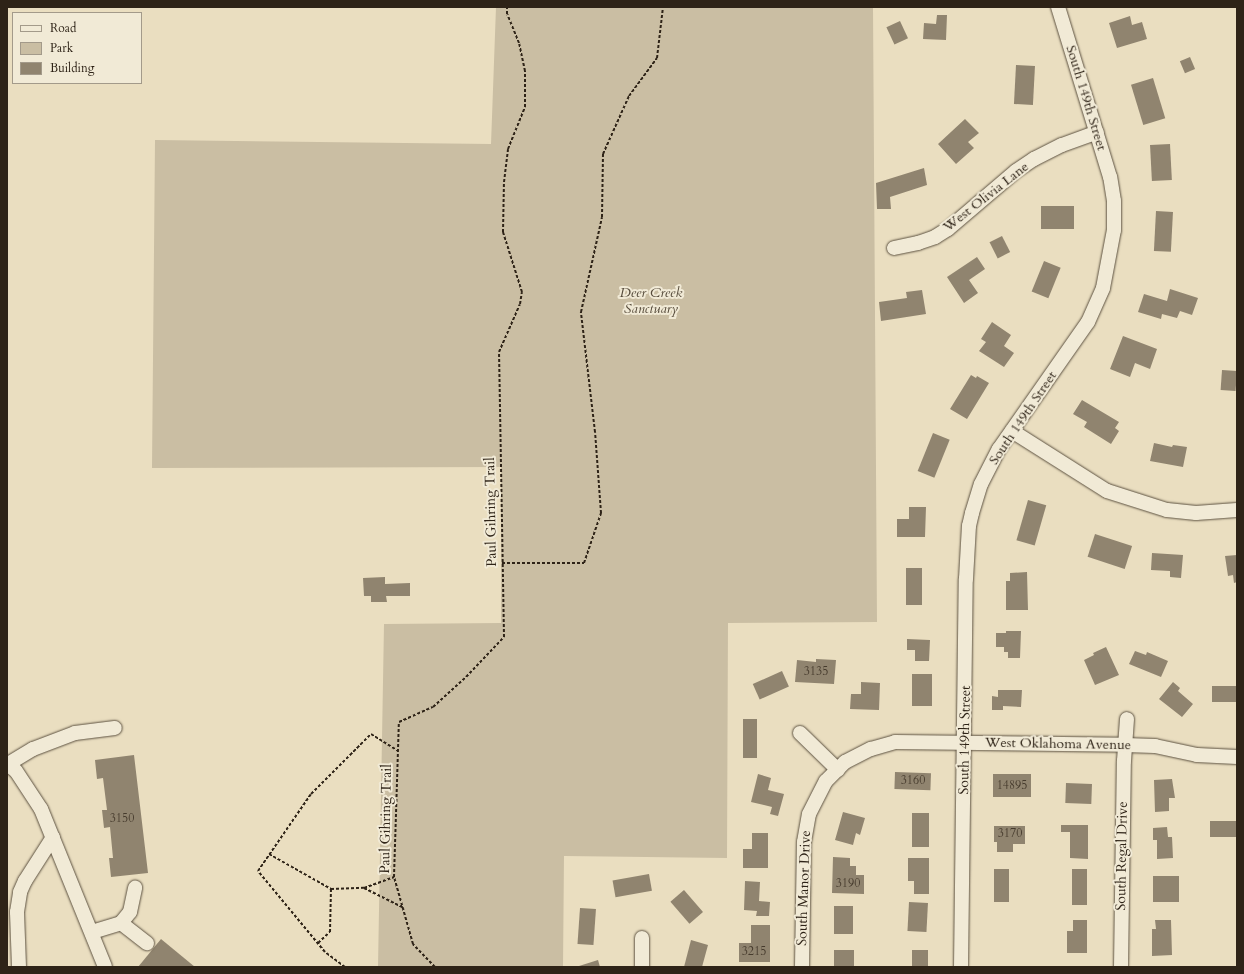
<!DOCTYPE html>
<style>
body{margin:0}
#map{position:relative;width:1244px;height:974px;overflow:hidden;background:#eadec0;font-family:Cardo,serif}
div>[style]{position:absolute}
.green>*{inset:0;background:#cabea3}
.building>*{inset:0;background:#90846f;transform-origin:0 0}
.path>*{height:2px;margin-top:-1px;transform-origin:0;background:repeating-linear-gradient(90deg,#2e2317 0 3px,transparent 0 5px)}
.roads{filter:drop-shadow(0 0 1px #5d5241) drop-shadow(0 0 1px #5d5241)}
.minor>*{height:14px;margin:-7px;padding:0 7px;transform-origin:7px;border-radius:7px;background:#f1ead6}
span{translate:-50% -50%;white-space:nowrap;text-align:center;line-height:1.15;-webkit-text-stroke:4px #f1ead6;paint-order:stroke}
.number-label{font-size:12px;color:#463b2d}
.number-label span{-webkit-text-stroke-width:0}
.street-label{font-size:14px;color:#2e2317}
.park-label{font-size:14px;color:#554a3a;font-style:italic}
.frame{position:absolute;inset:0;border:8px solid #2e2317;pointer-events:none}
.legend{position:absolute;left:12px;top:12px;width:130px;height:72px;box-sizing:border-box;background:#f1ead6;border:1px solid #a39a8a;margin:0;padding:5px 7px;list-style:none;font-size:12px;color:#2e2317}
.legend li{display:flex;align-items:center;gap:8px;height:20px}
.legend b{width:20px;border:1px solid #a39a8a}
</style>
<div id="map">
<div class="green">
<div style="clip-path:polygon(496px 7px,873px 7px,877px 622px,728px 623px,727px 858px,564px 856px,563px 967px,378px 967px,384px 624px,501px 623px,501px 467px,152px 468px,155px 140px,491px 144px)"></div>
</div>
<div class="building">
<div style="clip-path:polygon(937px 15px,947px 15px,946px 40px,923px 39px,924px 23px,936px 24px)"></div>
<div style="clip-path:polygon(1130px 16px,1132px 25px,1142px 22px,1147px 39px,1117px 48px,1109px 23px)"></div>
<div style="left:900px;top:21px;width:19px;height:15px;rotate:65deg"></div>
<div style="left:1190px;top:57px;width:13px;height:11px;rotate:67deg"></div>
<div style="left:1016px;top:65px;width:19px;height:39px;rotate:3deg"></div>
<div style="left:1153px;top:78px;width:42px;height:23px;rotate:73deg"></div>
<div style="clip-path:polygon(965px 119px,979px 133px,968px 142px,974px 148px,956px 164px,938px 144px)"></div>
<div style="left:1170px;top:144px;width:36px;height:20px;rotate:87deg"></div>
<div style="clip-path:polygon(924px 168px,927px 185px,890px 197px,891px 209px,877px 209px,876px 183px)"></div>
<div style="left:1041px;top:206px;width:33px;height:23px"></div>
<div style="left:1156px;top:211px;width:17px;height:40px;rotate:3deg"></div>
<div style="left:1002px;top:236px;width:18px;height:14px;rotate:63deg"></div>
<div style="clip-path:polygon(977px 257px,985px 269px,969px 280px,978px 293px,964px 303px,947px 277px)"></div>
<div style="left:1044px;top:261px;width:18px;height:33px;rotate:22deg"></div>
<div style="clip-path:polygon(1170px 289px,1198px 298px,1192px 315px,1180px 311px,1177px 318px,1162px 314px,1161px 319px,1138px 312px,1144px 294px,1167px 301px)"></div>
<div style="clip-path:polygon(922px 290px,926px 314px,881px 321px,879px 302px,907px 298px,906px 292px)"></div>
<div style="clip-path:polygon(992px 322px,1011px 335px,1004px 346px,1014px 353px,1004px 367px,979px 351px,986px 342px,981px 339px)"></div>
<div style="clip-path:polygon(1123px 336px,1157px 349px,1150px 369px,1135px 363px,1130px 377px,1110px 369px)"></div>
<div style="left:1222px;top:370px;width:15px;height:20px;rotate:4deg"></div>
<div style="clip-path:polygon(971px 375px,976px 378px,977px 376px,989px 383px,967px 419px,950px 409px)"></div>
<div style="clip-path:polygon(1082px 400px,1119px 422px,1115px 428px,1119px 431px,1111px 444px,1084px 427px,1087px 422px,1073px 414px)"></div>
<div style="left:933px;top:433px;width:18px;height:41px;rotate:22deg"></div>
<div style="clip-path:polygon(1154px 443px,1172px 447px,1173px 445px,1187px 447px,1183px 467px,1150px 461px)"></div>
<div style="left:1028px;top:500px;width:19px;height:42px;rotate:16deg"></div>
<div style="clip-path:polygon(909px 507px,926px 507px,925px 537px,897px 537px,897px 519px,909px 519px)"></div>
<div style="left:1095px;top:534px;width:39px;height:24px;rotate:18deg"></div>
<div style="clip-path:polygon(1152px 553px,1183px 555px,1181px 578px,1170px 577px,1170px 571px,1151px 570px)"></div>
<div style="clip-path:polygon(1237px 555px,1237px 582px,1234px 583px,1233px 575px,1228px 576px,1225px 556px)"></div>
<div style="left:906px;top:568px;width:16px;height:37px"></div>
<div style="clip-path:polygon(1027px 572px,1028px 610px,1006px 610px,1006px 581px,1010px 581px,1010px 573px)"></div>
<div style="clip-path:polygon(385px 577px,385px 584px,410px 583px,410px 596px,386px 596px,387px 602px,371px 602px,371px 596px,364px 596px,363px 578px)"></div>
<div style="clip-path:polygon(1006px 631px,1021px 631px,1020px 658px,1008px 658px,1008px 652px,1004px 652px,1004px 647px,996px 647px,996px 633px,1006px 633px)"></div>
<div style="clip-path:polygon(907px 639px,930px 640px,929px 661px,915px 661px,915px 650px,907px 650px)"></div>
<div style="clip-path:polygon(1106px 647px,1119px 675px,1095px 685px,1084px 660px,1094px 655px,1093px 653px)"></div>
<div style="clip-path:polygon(1135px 651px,1146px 655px,1147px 652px,1168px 661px,1161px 677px,1129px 664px)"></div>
<div style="clip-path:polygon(816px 659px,836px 660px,834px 684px,795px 682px,797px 660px,816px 662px)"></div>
<div style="left:782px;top:671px;width:17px;height:32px;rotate:66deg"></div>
<div style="left:912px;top:674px;width:20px;height:32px"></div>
<div style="clip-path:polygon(861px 682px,880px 683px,879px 710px,850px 709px,851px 694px,861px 694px)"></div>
<div style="clip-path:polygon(1173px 682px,1180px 688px,1178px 691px,1193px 704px,1182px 717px,1159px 699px)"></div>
<div style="left:1212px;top:686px;width:25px;height:16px"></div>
<div style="clip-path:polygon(998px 690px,1022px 690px,1021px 707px,1003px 706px,1003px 710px,992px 710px,992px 696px,998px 697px)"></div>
<div style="left:743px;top:719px;width:14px;height:39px"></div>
<div style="clip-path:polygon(134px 755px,148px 873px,111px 877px,109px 858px,113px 858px,110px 827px,104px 828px,102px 810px,107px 810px,103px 778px,97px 779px,95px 760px)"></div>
<div style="left:895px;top:772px;width:36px;height:17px;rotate:2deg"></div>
<div style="clip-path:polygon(758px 774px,771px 778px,768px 790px,784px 794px,778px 816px,770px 814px,772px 807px,751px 802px)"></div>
<div style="left:1031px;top:774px;width:23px;height:38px;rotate:90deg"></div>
<div style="clip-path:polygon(1172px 779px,1175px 798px,1169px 798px,1169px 811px,1155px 812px,1154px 780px)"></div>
<div style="left:1066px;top:783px;width:26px;height:20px;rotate:2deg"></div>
<div style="clip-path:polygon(843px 812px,865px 818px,860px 835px,856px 833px,853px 845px,835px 840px)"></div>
<div style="left:912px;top:813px;width:17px;height:34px"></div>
<div style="left:1237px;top:821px;width:16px;height:27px;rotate:90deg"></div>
<div style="clip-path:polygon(1061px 825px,1088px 825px,1088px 859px,1070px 858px,1070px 832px,1061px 832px)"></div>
<div style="clip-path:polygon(994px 826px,1025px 826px,1025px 844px,1013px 844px,1013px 852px,997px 852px,997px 842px,994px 842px)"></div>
<div style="clip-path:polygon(1167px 827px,1168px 837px,1172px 837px,1173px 858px,1157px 859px,1157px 840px,1153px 840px,1153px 828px)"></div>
<div style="clip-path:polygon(752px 833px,768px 833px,768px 868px,743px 868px,743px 849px,752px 849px)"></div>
<div style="clip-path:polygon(833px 857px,850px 858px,850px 866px,856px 866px,856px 875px,864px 875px,864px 894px,832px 893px)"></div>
<div style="clip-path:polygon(908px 858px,929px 858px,929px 894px,914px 894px,914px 881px,908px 881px)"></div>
<div style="left:994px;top:869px;width:15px;height:33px"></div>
<div style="left:1072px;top:869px;width:15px;height:36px"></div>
<div style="left:649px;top:874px;width:17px;height:37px;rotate:80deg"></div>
<div style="left:1153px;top:876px;width:26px;height:26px"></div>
<div style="clip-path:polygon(745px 881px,760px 882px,759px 901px,770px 902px,769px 916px,756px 916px,757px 911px,744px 910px)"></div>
<div style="left:684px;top:890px;width:29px;height:18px;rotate:49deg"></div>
<div style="left:909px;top:902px;width:19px;height:29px;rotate:3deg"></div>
<div style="left:834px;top:906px;width:19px;height:28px"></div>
<div style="left:580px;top:908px;width:16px;height:36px;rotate:4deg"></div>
<div style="clip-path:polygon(1073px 920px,1087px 920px,1087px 953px,1067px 953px,1067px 931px,1073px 931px)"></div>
<div style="clip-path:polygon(1155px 920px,1171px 920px,1172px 955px,1152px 956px,1152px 929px,1156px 929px)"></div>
<div style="clip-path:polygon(751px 925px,770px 925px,770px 962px,739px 962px,739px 943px,751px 943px)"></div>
<div style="clip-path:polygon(161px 939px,195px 967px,138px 967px)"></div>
<div style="clip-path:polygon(691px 940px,708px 945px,702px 967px,684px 967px)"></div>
<div style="left:834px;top:950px;width:20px;height:17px"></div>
<div style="left:912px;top:950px;width:16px;height:17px"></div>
<div style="clip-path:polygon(598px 960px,600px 967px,579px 967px,579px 966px)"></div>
</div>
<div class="path">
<div style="left:502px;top:563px;width:82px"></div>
<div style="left:584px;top:563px;width:53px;rotate:-71.2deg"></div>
<div style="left:601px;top:513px;width:81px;rotate:-94.2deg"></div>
<div style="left:595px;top:432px;width:121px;rotate:-96.7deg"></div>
<div style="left:581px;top:312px;width:97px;rotate:-77.5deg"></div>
<div style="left:602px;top:217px;width:63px;rotate:-89.1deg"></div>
<div style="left:603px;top:154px;width:64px;rotate:-65.9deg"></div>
<div style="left:629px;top:96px;width:47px;rotate:-53.6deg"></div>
<div style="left:657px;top:58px;width:51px;rotate:-83.3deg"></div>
<div style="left:269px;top:854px;width:71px;rotate:29.4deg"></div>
<div style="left:331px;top:889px;width:33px;rotate:-2deg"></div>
<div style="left:364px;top:888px;width:45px;rotate:26.6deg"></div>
<div style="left:364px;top:888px;width:32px;rotate:-20deg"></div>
<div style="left:318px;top:943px;width:16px;rotate:-43deg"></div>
<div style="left:330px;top:932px;width:43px;rotate:-88.7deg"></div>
<div style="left:345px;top:967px;width:25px;rotate:-143deg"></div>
<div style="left:325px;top:952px;width:105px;rotate:-129.6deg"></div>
<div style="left:258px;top:871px;width:93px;rotate:-55.5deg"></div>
<div style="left:311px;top:794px;width:85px;rotate:-45deg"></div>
<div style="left:371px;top:734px;width:31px;rotate:32deg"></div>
<div style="left:435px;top:967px;width:32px;rotate:-134deg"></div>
<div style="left:413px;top:944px;width:70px;rotate:-105.8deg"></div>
<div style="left:394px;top:877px;width:155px;rotate:-88.2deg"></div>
<div style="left:399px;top:722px;width:37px;rotate:-24deg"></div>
<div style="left:433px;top:707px;width:45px;rotate:-42.3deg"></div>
<div style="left:466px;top:677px;width:55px;rotate:-46.5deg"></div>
<div style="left:504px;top:637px;width:285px;rotate:-91deg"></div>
<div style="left:499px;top:352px;width:52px;rotate:-66.4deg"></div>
<div style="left:520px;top:304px;width:12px;rotate:-81deg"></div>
<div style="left:522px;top:292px;width:63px;rotate:-107.6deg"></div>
<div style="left:503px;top:232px;width:50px;rotate:-88.9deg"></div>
<div style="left:504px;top:182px;width:33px;rotate:-83deg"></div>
<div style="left:508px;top:149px;width:45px;rotate:-68deg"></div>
<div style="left:525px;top:107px;width:36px;rotate:-90deg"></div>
<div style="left:525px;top:71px;width:29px;rotate:-102deg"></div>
<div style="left:519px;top:43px;width:31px;rotate:-112deg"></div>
<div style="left:507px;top:14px;width:7px;rotate:-90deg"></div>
</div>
<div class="roads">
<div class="minor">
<div style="left:894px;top:248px;width:25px;rotate:-12deg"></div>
<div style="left:918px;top:243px;width:18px;rotate:-19deg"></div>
<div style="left:935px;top:237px;width:15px;rotate:-32deg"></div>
<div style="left:948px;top:229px;width:89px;rotate:-40.5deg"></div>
<div style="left:1016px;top:171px;width:22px;rotate:-34deg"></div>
<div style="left:1034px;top:159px;width:31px;rotate:-27deg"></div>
<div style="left:1062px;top:145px;width:37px;rotate:-20deg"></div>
<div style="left:1012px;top:431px;width:112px;rotate:32.3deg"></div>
<div style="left:1107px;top:491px;width:63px;rotate:17.6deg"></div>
<div style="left:1167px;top:510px;width:29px;rotate:6deg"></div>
<div style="left:1196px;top:513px;width:41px;rotate:-4.2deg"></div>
<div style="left:800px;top:733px;width:53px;rotate:44.2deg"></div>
<div style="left:7px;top:764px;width:11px;rotate:38deg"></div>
<div style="left:16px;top:771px;width:45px;rotate:56.7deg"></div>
<div style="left:41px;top:809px;width:170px;rotate:67.9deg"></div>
<div style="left:8px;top:764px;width:29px;rotate:-31deg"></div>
<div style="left:33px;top:749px;width:45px;rotate:-20.9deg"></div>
<div style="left:75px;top:733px;width:40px;rotate:-7.1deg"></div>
<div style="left:121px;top:923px;width:14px;rotate:-51deg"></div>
<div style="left:130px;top:912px;width:25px;rotate:-78deg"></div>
<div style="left:92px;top:932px;width:30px;rotate:-17deg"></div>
<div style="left:121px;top:923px;width:33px;rotate:38deg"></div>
<div style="left:642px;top:938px;width:29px;rotate:90deg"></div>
<div style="left:19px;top:967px;width:55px;rotate:-92.1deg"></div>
<div style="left:17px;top:912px;width:20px;rotate:-81deg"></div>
<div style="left:20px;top:892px;width:12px;rotate:-66deg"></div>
<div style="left:25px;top:881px;width:52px;rotate:-57.5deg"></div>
<div style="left:802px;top:967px;width:125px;rotate:-89.1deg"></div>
<div style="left:804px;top:842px;width:28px;rotate:-80deg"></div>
<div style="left:809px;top:814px;width:37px;rotate:-63deg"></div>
<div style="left:826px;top:781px;width:27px;rotate:-45deg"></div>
<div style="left:845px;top:762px;width:29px;rotate:-27deg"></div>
<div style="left:871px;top:749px;width:25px;rotate:-16deg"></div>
<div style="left:895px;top:742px;width:230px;rotate:0.7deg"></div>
<div style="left:1125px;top:745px;width:30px;rotate:2deg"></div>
<div style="left:1155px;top:746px;width:43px;rotate:12.1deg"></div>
<div style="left:1197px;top:755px;width:40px;rotate:2.9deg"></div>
<div style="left:961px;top:967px;width:388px;rotate:-89.3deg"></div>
<div style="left:966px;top:579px;width:53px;rotate:-86.8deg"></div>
<div style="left:969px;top:526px;width:13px;rotate:-77deg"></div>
<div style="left:972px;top:513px;width:30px;rotate:-73deg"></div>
<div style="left:981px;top:484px;width:39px;rotate:-63deg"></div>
<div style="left:999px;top:449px;width:155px;rotate:-55deg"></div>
<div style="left:1088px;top:322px;width:37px;rotate:-66deg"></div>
<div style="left:1103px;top:288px;width:59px;rotate:-79.3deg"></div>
<div style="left:1114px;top:230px;width:29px;rotate:-90deg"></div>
<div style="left:1114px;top:201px;width:24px;rotate:-99deg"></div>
<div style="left:1110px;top:177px;width:178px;rotate:-107deg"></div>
<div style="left:1121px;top:967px;width:206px;rotate:-89.2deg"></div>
<div style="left:1124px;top:761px;width:42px;rotate:-85.9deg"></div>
</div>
</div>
<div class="number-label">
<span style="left:816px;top:672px">3135</span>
<span style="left:913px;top:781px">3160</span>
<span style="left:1012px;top:786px">14895</span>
<span style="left:122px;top:819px">3150</span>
<span style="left:1010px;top:834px">3170</span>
<span style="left:848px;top:884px">3190</span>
<span style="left:754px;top:952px">3215</span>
</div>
<div class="street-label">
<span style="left:1086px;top:98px;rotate:73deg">South 149th Street</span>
<span style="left:986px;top:197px;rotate:-38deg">West Olivia Lane</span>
<span style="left:1023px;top:418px;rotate:-56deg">South 149th Street</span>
<span style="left:491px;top:512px;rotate:-91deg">Paul Gihring Trail</span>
<span style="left:965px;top:740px;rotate:-89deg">South 149th Street</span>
<span style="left:1058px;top:744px;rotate:1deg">West Oklahoma Avenue</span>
<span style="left:386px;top:819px;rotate:-89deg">Paul Gihring Trail</span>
<span style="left:1122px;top:856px;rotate:-89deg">South Regal Drive</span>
<span style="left:804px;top:888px;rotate:-88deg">South Manor Drive</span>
</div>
<div class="park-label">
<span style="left:651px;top:301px">Deer Creek<br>Sanctuary</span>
</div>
<div class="frame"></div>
<ul class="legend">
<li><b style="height:5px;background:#f1ead6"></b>Road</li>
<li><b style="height:11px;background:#cabea3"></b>Park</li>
<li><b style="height:11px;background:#90846f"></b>Building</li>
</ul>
</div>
